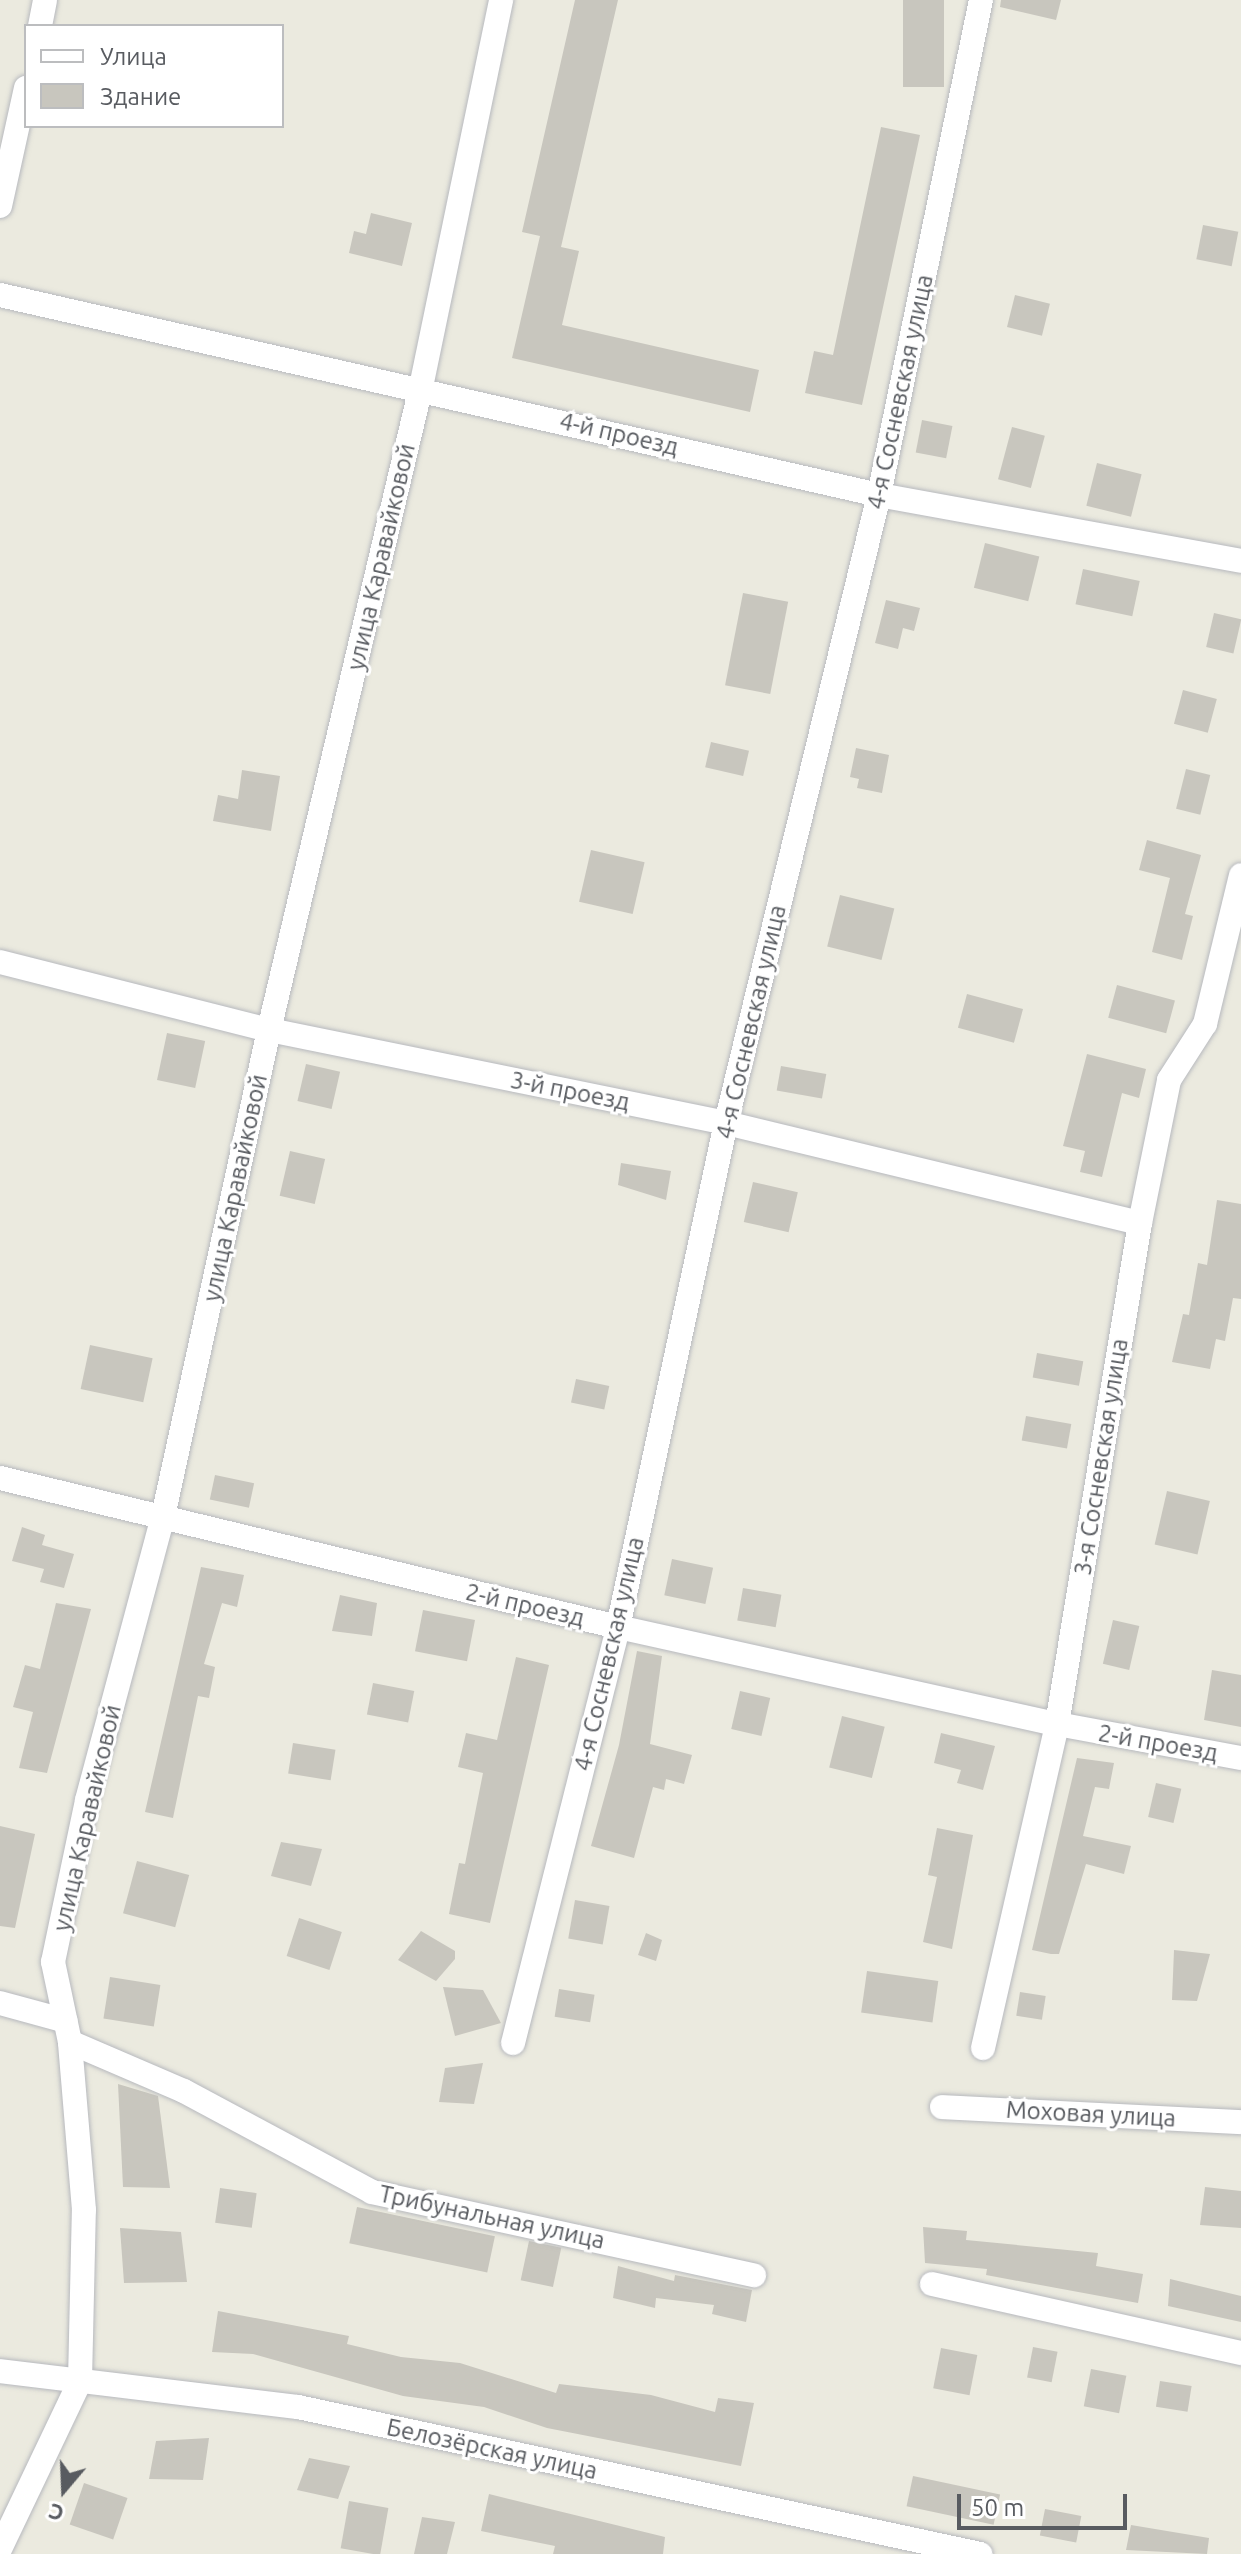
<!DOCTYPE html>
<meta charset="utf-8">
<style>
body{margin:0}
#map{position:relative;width:1241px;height:2554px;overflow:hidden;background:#ebeadf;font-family:Ubuntu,sans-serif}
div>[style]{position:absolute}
.building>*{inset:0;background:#c8c6be;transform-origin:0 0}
.roads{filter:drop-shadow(0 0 2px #b7b9be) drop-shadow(0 0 2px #b7b9be)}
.minor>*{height:24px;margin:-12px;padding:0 12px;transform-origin:12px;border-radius:12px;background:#fff}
span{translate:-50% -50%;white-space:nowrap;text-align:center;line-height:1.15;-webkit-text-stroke:6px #fff;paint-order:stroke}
.street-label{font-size:24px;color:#585b60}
.legend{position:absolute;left:24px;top:24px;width:260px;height:104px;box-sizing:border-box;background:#fff;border:2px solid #bcbdbf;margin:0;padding:10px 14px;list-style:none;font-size:24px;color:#585b60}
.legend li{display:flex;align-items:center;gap:16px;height:40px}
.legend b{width:40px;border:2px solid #bcbdbf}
.north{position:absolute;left:24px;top:2450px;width:80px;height:80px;-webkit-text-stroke:6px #fff;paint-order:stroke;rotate:199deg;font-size:22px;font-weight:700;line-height:32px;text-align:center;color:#585b60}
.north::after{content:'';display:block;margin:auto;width:28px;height:36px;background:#585b60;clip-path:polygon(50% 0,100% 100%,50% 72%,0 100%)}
.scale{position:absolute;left:957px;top:2494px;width:170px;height:36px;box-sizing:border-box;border:4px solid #585b60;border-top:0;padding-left:10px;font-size:24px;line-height:28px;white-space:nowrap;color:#585b60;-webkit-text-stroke:6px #fff;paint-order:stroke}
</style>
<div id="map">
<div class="building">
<div style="clip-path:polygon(575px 0,618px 0,561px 247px,579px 251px,562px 325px,759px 370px,750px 412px,512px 358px,540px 236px,522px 232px)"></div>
<div style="left:903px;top:0;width:41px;height:87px"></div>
<div style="clip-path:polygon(1001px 0,1061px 0,1056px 20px,1000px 7px)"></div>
<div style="clip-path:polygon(881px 127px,920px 135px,862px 405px,805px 393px,814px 351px,833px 355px)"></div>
<div style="clip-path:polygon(371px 213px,412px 223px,402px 266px,349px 253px,354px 231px,366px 234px)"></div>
<div style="left:1203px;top:225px;width:36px;height:35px;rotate:11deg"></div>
<div style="left:1015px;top:295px;width:36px;height:33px;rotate:14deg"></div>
<div style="left:922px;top:420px;width:31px;height:33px;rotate:11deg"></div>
<div style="left:1012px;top:427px;width:34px;height:54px;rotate:15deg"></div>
<div style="left:1097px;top:463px;width:46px;height:44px;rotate:14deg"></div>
<div style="left:985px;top:543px;width:56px;height:46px;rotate:14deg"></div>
<div style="left:1083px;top:569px;width:58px;height:36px;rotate:12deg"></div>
<div style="left:743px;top:593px;width:46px;height:94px;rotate:11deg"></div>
<div style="clip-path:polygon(886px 600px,920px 608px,914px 631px,903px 628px,898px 649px,875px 643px)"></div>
<div style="left:1214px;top:613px;width:28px;height:35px;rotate:13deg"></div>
<div style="left:1183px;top:690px;width:35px;height:35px;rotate:15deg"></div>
<div style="left:711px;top:742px;width:39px;height:26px;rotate:13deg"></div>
<div style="clip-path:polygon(856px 748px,889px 755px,882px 793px,857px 788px,859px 779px,850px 777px)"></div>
<div style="left:1186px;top:769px;width:25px;height:41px;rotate:14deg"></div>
<div style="clip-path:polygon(242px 770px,280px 776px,271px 831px,213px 821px,218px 795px,238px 799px)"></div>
<div style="clip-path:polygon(1147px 840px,1201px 855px,1185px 914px,1193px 916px,1182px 960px,1152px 952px,1170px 878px,1139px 870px)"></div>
<div style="left:591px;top:850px;width:55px;height:53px;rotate:13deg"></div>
<div style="left:840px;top:895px;width:56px;height:53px;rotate:14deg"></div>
<div style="left:1117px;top:985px;width:60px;height:34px;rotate:15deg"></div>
<div style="left:967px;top:994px;width:58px;height:35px;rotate:15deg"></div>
<div style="left:167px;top:1033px;width:39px;height:48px;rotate:12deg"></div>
<div style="clip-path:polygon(1087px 1054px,1146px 1069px,1139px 1098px,1122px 1093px,1102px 1177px,1080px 1172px,1085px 1151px,1063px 1146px)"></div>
<div style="left:306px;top:1064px;width:35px;height:38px;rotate:13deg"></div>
<div style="left:781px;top:1066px;width:46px;height:25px;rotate:10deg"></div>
<div style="left:290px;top:1151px;width:36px;height:46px;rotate:13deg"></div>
<div style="clip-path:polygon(621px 1163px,671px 1171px,666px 1200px,618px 1185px)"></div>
<div style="left:753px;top:1182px;width:46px;height:41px;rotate:13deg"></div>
<div style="clip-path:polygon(1217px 1200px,1241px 1204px,1241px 1299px,1233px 1298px,1225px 1341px,1216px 1339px,1210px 1369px,1172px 1362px,1183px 1314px,1189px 1315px,1198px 1263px,1207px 1265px)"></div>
<div style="left:90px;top:1345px;width:64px;height:45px;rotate:12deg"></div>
<div style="left:1037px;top:1353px;width:47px;height:25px;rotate:10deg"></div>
<div style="left:576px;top:1379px;width:34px;height:24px;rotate:12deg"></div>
<div style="left:1026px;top:1416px;width:46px;height:25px;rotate:10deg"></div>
<div style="left:215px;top:1475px;width:40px;height:25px;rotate:12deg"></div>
<div style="left:1167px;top:1491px;width:44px;height:55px;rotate:13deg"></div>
<div style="clip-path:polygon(22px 1527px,45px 1535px,42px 1545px,74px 1554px,64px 1588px,40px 1582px,44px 1569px,12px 1561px)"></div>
<div style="left:672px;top:1559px;width:42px;height:37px;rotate:12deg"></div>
<div style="clip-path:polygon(201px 1567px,244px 1575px,237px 1607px,222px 1603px,204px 1664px,215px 1667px,209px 1698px,198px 1696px,173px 1818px,145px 1812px)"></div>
<div style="left:743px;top:1588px;width:39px;height:33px;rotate:10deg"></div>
<div style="clip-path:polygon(340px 1595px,377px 1603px,372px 1636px,332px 1631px)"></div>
<div style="clip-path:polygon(56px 1603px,91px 1609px,47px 1773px,19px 1768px,33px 1712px,13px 1707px,25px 1665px,40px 1669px)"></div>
<div style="left:423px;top:1610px;width:53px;height:42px;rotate:11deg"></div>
<div style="left:1113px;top:1620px;width:27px;height:45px;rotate:13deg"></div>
<div style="clip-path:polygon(637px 1651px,662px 1656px,650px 1744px,692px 1755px,684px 1784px,666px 1779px,664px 1790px,653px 1787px,634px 1858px,591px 1846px,619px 1745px)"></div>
<div style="clip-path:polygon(516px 1657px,549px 1665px,490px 1923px,449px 1914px,459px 1863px,465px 1864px,483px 1773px,458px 1767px,466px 1733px,497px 1740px)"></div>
<div style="clip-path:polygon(1212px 1670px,1241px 1675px,1241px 1727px,1204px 1720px)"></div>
<div style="left:373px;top:1683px;width:42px;height:32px;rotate:11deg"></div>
<div style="left:740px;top:1691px;width:31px;height:39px;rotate:13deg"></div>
<div style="left:842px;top:1716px;width:44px;height:53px;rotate:14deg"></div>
<div style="clip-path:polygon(941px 1733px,995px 1746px,983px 1790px,957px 1783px,961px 1770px,934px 1763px)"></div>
<div style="left:293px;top:1743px;width:43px;height:31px;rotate:9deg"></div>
<div style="clip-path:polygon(1077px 1758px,1114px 1763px,1109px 1789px,1095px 1787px,1083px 1836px,1131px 1846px,1124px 1874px,1086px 1864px,1059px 1954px,1051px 1954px,1032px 1950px)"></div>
<div style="left:1156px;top:1783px;width:26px;height:35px;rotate:13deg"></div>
<div style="clip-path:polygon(0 1826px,35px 1834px,15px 1928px,0 1926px)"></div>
<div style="clip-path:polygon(937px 1828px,973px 1835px,952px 1949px,923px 1942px,937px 1877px,928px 1875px)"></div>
<div style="clip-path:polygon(281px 1842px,322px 1849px,311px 1886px,271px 1876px)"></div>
<div style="left:137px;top:1861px;width:54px;height:54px;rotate:15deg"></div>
<div style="left:575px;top:1900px;width:35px;height:39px;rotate:10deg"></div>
<div style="left:299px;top:1918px;width:45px;height:40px;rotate:18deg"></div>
<div style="clip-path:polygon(421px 1931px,455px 1951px,455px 1959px,436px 1981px,398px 1960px)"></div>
<div style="clip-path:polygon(646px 1933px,662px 1940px,656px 1961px,638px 1955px)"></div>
<div style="clip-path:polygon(1174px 1950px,1210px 1954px,1197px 2001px,1172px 2000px)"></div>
<div style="left:867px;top:1971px;width:72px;height:42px;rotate:8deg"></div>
<div style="left:110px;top:1977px;width:51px;height:42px;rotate:9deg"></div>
<div style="clip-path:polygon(443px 1987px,483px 1990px,501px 2023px,455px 2036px)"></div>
<div style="left:559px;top:1989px;width:36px;height:28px;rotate:9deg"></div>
<div style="left:1020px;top:1992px;width:26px;height:24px;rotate:9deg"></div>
<div style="clip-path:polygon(483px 2063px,474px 2104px,439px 2102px,445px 2068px)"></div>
<div style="clip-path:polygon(118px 2084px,158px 2096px,170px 2188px,123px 2187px)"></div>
<div style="clip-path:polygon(1205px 2187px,1241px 2191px,1241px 2228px,1200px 2225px)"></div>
<div style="left:220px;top:2188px;width:37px;height:35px;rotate:8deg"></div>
<div style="left:357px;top:2207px;width:141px;height:37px;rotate:12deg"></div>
<div style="clip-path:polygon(923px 2227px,967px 2231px,966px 2240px,1098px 2253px,1096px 2266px,1143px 2274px,1138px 2303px,986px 2275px,987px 2269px,925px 2263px)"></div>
<div style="clip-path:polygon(120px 2228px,181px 2232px,187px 2282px,124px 2283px)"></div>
<div style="left:529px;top:2241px;width:33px;height:40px;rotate:12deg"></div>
<div style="clip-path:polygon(618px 2266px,674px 2281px,675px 2275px,752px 2290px,746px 2322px,712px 2314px,714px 2305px,656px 2298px,655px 2308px,613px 2298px)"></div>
<div style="clip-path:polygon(1170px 2279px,1241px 2296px,1241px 2322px,1168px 2306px)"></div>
<div style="clip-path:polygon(218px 2311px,349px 2336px,347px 2344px,401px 2357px,460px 2363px,556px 2393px,559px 2384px,651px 2395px,715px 2412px,718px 2398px,754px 2403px,741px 2466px,547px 2428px,484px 2407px,403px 2396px,253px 2354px,212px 2352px)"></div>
<div style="left:1033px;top:2347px;width:25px;height:31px;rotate:11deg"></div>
<div style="left:941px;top:2348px;width:37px;height:41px;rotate:11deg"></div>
<div style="left:1091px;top:2369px;width:36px;height:38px;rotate:11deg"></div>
<div style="left:1160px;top:2381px;width:32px;height:26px;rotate:9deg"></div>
<div style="clip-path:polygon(209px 2438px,203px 2480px,149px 2479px,156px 2441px)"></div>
<div style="clip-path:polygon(309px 2458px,350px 2466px,338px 2499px,297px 2490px)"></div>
<div style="left:913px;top:2476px;width:89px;height:31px;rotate:12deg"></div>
<div style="left:84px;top:2483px;width:46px;height:44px;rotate:19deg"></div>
<div style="clip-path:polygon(489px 2494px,665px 2537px,663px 2554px,553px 2554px,555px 2546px,481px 2531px)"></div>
<div style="left:349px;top:2501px;width:40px;height:48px;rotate:10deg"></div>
<div style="left:1045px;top:2509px;width:37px;height:27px;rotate:11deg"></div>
<div style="clip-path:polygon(422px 2517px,455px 2522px,447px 2554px,414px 2554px)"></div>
<div style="clip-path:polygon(1131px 2525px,1209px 2538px,1207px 2554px,1126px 2550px)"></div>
</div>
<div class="roads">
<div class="minor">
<div style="left:40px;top:26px;width:26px;rotate:-79deg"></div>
<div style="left:0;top:206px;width:121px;rotate:-77.6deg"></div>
<div style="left:0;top:295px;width:901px;rotate:12.82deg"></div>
<div style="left:879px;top:495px;width:368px;rotate:10.3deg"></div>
<div style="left:0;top:962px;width:277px;rotate:14.2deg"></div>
<div style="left:269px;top:1030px;width:466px;rotate:11.5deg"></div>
<div style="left:726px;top:1123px;width:426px;rotate:13.6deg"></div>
<div style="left:0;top:1478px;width:636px;rotate:13.56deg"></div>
<div style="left:618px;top:1627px;width:450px;rotate:12.5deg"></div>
<div style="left:1057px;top:1724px;width:187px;rotate:10.5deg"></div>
<div style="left:0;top:2003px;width:68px;rotate:15.3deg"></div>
<div style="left:70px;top:2042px;width:124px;rotate:23.3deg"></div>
<div style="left:184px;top:2091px;width:213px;rotate:28.2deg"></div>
<div style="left:372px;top:2192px;width:391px;rotate:12.3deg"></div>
<div style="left:513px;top:2043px;width:429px;rotate:-75.8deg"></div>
<div style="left:618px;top:1627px;width:515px;rotate:-77.91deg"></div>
<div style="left:726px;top:1123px;width:646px;rotate:-76.31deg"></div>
<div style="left:879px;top:495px;width:505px;rotate:-78.36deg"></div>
<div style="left:983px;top:2048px;width:332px;rotate:-77.1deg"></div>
<div style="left:1057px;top:1724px;width:508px;rotate:-80.59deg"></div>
<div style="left:1140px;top:1223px;width:146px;rotate:-78.5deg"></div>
<div style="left:1169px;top:1080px;width:67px;rotate:-57.3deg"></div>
<div style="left:1205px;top:1024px;width:153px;rotate:-76.4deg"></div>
<div style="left:942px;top:2107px;width:299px;rotate:2.9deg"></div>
<div style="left:932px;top:2284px;width:317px;rotate:12.6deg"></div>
<div style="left:0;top:2371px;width:300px;rotate:6.9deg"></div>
<div style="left:298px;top:2407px;width:698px;rotate:12.16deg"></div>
<div style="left:0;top:2549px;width:186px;rotate:-64.5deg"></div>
<div style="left:80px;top:2381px;width:171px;rotate:-88.7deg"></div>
<div style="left:84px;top:2210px;width:169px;rotate:-94.8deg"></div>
<div style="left:70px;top:2042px;width:82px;rotate:-102deg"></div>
<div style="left:53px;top:1962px;width:166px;rotate:-78.1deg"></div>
<div style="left:87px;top:1800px;width:289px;rotate:-75deg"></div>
<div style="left:162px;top:1521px;width:503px;rotate:-77.71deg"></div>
<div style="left:269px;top:1030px;width:661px;rotate:-76.7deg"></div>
<div style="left:421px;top:387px;width:395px;rotate:-78.3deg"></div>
</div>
</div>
<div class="street-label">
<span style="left:900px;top:392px;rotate:-78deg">4-я Сосневская улица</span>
<span style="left:619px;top:434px;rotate:13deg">4-й проезд</span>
<span style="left:381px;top:557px;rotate:-77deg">улица Каравайковой</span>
<span style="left:751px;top:1022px;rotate:-77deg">4-я Сосневская улица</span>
<span style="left:570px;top:1091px;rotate:11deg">3-й проезд</span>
<span style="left:235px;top:1188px;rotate:-78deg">улица Каравайковой</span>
<span style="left:1101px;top:1457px;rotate:-81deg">3-я Сосневская улица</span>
<span style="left:525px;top:1605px;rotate:13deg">2-й проезд</span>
<span style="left:609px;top:1654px;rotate:-77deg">4-я Сосневская улица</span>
<span style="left:1158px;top:1743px;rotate:10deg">2-й проезд</span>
<span style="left:87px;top:1818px;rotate:-77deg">улица Каравайковой</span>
<span style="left:1091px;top:2114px;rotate:3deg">Моховая улица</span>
<span style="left:492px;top:2217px;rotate:12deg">Трибунальная улица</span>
<span style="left:492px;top:2449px;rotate:12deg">Белозёрская улица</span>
</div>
<ul class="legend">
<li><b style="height:10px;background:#fff"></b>Улица</li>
<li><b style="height:22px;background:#c8c6be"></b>Здание</li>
</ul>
<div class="north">С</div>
<div class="scale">50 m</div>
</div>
